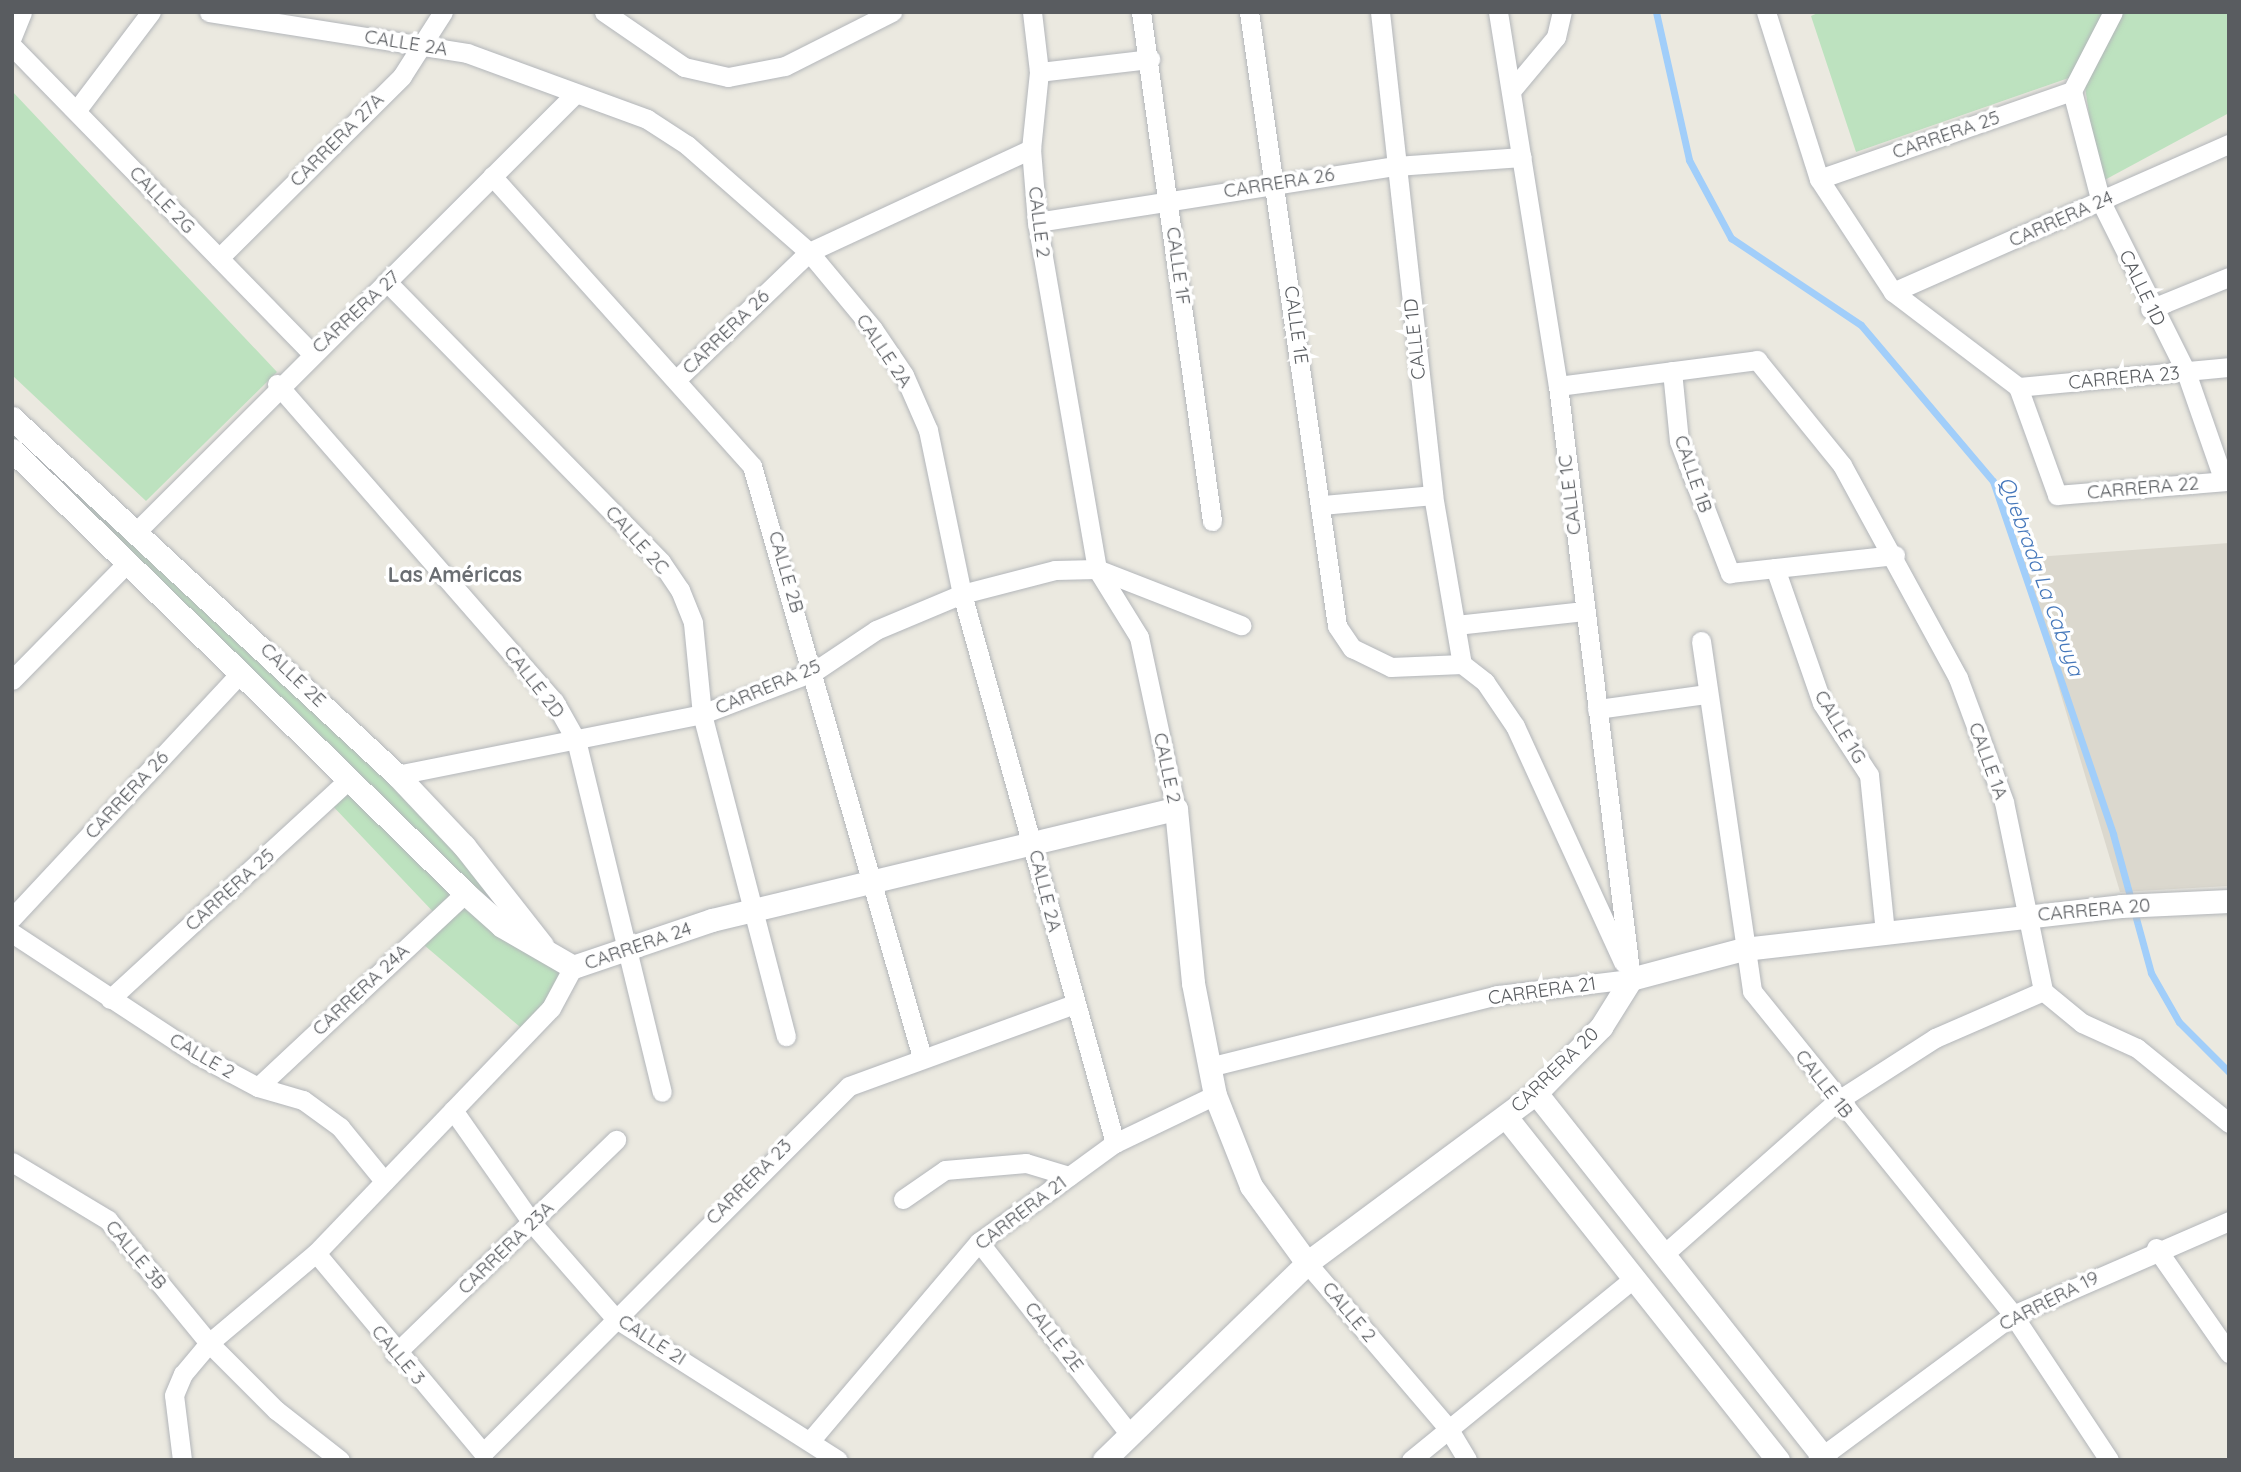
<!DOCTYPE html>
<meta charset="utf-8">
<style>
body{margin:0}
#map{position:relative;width:2241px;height:1472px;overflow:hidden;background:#ebe9e0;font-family:Quicksand,sans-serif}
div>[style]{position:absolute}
.education>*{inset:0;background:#dbd8ce}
.green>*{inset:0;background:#bde2bf}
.stream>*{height:7px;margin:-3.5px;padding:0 3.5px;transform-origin:3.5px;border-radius:3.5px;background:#a1cefa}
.roads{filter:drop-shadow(0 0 2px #b3b6ba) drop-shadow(0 0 2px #b3b6ba)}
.minor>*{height:19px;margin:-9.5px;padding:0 9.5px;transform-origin:9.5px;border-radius:9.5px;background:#fff}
.tertiary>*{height:23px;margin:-11.5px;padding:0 11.5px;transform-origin:11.5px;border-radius:11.5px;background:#fff}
span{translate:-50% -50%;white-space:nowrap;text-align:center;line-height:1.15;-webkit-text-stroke:7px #fff;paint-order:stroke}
.street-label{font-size:19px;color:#595c60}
.neighbourhood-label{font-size:21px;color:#6a6e72;font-weight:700}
.water-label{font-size:21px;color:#4678bb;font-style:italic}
.frame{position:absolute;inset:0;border:14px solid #595c60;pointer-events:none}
</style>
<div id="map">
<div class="education">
<div style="clip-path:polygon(2229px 543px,2229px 886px,2120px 892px,2020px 558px)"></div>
</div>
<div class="green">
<div style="clip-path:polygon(1820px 12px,2229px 12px,2229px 113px,2099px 183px,2083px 73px,1856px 152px,1811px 16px)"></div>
<div style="clip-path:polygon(12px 91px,277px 372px,146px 501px,12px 375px)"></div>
<div style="clip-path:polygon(12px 420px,260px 646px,571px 968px,526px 1032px,417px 939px,439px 918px,329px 802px,355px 776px,12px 450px)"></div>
</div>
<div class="stream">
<div style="left:1656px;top:12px;width:152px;rotate:77.4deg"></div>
<div style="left:1689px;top:160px;width:89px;rotate:61.7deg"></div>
<div style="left:1731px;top:238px;width:156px;rotate:33.8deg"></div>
<div style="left:1861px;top:325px;width:204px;rotate:49.8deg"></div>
<div style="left:1993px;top:481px;width:373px;rotate:71.2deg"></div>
<div style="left:2113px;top:834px;width:144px;rotate:74.7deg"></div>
<div style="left:2151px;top:973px;width:56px;rotate:60.3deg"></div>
<div style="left:2179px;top:1022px;width:71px;rotate:45deg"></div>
</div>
<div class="roads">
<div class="minor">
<div style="left:209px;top:12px;width:261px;rotate:9deg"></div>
<div style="left:467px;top:53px;width:192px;rotate:20.1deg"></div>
<div style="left:647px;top:119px;width:48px;rotate:33deg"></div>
<div style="left:687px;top:145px;width:162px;rotate:41.3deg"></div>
<div style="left:809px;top:252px;width:100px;rotate:50.3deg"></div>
<div style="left:873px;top:329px;width:55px;rotate:56deg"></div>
<div style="left:904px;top:375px;width:60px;rotate:66.4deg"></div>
<div style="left:928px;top:430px;width:167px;rotate:78.3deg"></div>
<div style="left:962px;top:594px;width:570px;rotate:74.43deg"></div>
<div style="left:604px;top:12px;width:97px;rotate:34.5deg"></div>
<div style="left:684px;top:67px;width:45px;rotate:12.8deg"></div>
<div style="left:728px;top:77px;width:58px;rotate:-10.9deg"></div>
<div style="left:785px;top:66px;width:120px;rotate:-26.8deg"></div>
<div style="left:1032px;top:12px;width:60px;rotate:83.3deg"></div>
<div style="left:1039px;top:72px;width:77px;rotate:95.9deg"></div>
<div style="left:1031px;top:149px;width:73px;rotate:85.3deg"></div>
<div style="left:1037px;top:222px;width:352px;rotate:80.2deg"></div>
<div style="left:1097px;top:569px;width:80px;rotate:58.3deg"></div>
<div style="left:1139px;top:637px;width:176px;rotate:77.9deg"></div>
<div style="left:1141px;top:12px;width:514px;rotate:82.06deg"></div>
<div style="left:1249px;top:12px;width:620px;rotate:81.84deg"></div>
<div style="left:1337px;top:626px;width:27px;rotate:56deg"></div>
<div style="left:1352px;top:648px;width:43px;rotate:26deg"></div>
<div style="left:1391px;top:667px;width:71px;rotate:-2.4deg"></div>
<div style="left:1380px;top:12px;width:486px;rotate:83.7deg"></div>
<div style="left:1433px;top:495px;width:171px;rotate:80.3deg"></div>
<div style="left:1498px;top:12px;width:379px;rotate:80.9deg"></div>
<div style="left:1558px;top:386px;width:597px;rotate:82.98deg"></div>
<div style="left:1766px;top:12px;width:175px;rotate:72.4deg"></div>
<div style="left:1819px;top:179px;width:135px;rotate:56.8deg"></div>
<div style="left:1893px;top:292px;width:157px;rotate:37.2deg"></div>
<div style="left:2018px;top:387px;width:115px;rotate:70.1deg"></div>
<div style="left:2057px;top:495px;width:173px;rotate:-4.7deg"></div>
<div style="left:12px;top:37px;width:27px;rotate:-68deg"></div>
<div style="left:12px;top:46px;width:429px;rotate:45.7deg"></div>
<div style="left:1039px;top:72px;width:112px;rotate:-6.7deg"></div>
<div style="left:1511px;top:91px;width:70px;rotate:-50.2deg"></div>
<div style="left:1556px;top:37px;width:26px;rotate:-77deg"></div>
<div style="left:2072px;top:91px;width:115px;rotate:75.4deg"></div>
<div style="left:2101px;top:202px;width:190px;rotate:63.4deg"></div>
<div style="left:2186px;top:372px;width:115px;rotate:70.8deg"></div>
<div style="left:2072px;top:91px;width:89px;rotate:-62.6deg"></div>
<div style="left:76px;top:111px;width:124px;rotate:-52.9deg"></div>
<div style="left:492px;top:176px;width:389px;rotate:48.1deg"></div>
<div style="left:752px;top:466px;width:612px;rotate:73.96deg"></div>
<div style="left:1819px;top:179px;width:268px;rotate:-19.2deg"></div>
<div style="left:1037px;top:222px;width:363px;rotate:-8.9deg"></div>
<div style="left:1396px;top:166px;width:126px;rotate:-4.1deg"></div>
<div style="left:219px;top:258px;width:258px;rotate:-44.8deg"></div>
<div style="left:402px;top:76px;width:76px;rotate:-57.4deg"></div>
<div style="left:388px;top:283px;width:390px;rotate:45.6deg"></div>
<div style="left:661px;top:562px;width:34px;rotate:56deg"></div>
<div style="left:680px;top:590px;width:35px;rotate:68deg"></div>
<div style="left:693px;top:623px;width:91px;rotate:84.4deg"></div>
<div style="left:702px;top:714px;width:333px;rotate:75.4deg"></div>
<div style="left:1893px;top:292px;width:367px;rotate:-23.8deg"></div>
<div style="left:2150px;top:309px;width:85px;rotate:-22.1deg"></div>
<div style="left:1672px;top:371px;width:70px;rotate:84.3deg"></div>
<div style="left:1679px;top:441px;width:142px;rotate:68.9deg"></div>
<div style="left:1730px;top:573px;width:166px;rotate:-6.2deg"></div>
<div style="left:678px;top:378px;width:182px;rotate:-43.9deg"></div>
<div style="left:809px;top:252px;width:245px;rotate:-24.9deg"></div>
<div style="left:277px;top:384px;width:421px;rotate:48.9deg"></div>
<div style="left:554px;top:701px;width:45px;rotate:60.6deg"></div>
<div style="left:576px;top:740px;width:362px;rotate:76.3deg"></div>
<div style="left:1558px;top:386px;width:201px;rotate:-7.4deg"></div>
<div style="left:1757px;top:360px;width:135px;rotate:51deg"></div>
<div style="left:1842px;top:465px;width:243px;rotate:61.4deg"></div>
<div style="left:1958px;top:678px;width:132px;rotate:69.6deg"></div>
<div style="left:2004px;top:802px;width:193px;rotate:78.3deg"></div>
<div style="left:2043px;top:991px;width:50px;rotate:39.4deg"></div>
<div style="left:2082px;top:1023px;width:60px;rotate:24.4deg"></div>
<div style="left:2137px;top:1048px;width:119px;rotate:39.2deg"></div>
<div style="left:2018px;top:387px;width:212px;rotate:-5.4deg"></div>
<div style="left:1322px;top:505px;width:111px;rotate:-5.1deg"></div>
<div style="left:137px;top:531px;width:619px;rotate:-44.93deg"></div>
<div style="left:1775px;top:568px;width:143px;rotate:70.8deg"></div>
<div style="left:1822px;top:703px;width:86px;rotate:56.9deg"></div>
<div style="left:1869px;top:775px;width:158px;rotate:84.2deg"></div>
<div style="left:1456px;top:625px;width:129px;rotate:-6.2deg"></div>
<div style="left:1701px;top:641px;width:354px;rotate:81.7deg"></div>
<div style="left:1752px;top:991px;width:416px;rotate:51.1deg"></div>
<div style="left:2013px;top:1315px;width:174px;rotate:56.5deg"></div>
<div style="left:1462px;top:664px;width:29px;rotate:38deg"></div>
<div style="left:1485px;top:682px;width:53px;rotate:55.7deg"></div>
<div style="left:1515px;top:726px;width:260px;rotate:65.4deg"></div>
<div style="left:12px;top:680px;width:165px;rotate:-45.5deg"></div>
<div style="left:1597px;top:709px;width:111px;rotate:-7.8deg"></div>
<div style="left:397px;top:775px;width:311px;rotate:-11.3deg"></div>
<div style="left:702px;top:714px;width:121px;rotate:-20.8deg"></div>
<div style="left:815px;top:671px;width:73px;rotate:-33.9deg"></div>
<div style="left:876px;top:630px;width:93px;rotate:-22.7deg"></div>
<div style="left:962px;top:594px;width:96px;rotate:-14.5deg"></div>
<div style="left:1055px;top:570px;width:42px;rotate:-1.4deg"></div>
<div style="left:1097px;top:569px;width:155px;rotate:21.3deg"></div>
<div style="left:12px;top:918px;width:336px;rotate:-47deg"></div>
<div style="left:12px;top:933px;width:222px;rotate:33.3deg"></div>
<div style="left:198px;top:1055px;width:68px;rotate:28.1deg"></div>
<div style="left:258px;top:1087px;width:47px;rotate:16.1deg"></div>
<div style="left:303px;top:1100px;width:46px;rotate:36.1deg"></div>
<div style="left:340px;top:1127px;width:70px;rotate:50.8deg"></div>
<div style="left:110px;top:999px;width:325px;rotate:-42.6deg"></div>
<div style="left:1209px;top:1067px;width:298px;rotate:-14deg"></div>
<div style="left:1498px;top:995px;width:134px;rotate:-6.9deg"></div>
<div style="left:258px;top:1087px;width:284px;rotate:-43.1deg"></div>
<div style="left:453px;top:1110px;width:138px;rotate:55deg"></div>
<div style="left:532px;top:1223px;width:126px;rotate:48.9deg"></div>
<div style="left:615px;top:1318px;width:264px;rotate:32.5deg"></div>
<div style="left:12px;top:1162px;width:112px;rotate:31.1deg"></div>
<div style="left:108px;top:1220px;width:159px;rotate:50.6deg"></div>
<div style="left:209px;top:1343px;width:95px;rotate:45deg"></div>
<div style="left:276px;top:1410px;width:81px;rotate:38deg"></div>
<div style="left:903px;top:1199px;width:51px;rotate:-34.6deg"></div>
<div style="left:945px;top:1170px;width:81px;rotate:-4.9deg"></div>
<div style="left:1026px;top:1163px;width:45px;rotate:16.8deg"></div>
<div style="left:979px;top:1242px;width:243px;rotate:51.9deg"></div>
<div style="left:2156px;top:1248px;width:128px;rotate:55.2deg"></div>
<div style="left:316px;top:1253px;width:261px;rotate:50.1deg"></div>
<div style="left:483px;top:1453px;width:518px;rotate:-45.08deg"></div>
<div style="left:849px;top:1086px;width:239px;rotate:-20deg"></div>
<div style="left:1663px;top:1255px;width:232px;rotate:-41.5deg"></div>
<div style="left:1837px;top:1101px;width:117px;rotate:-32.7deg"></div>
<div style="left:1935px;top:1038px;width:118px;rotate:-23.5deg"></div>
<div style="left:1307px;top:1263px;width:217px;rotate:49.5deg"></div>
<div style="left:1448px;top:1428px;width:37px;rotate:59deg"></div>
<div style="left:395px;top:1354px;width:308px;rotate:-44.1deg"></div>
<div style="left:810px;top:1441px;width:261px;rotate:-49.7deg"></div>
<div style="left:979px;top:1242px;width:168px;rotate:-36.1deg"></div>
<div style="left:1115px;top:1143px;width:111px;rotate:-25.6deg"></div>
<div style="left:182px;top:1460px;width:65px;rotate:-97deg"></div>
<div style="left:174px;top:1395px;width:23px;rotate:-67deg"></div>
<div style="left:183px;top:1374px;width:40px;rotate:-50deg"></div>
<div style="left:209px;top:1343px;width:140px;rotate:-40.1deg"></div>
<div style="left:316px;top:1253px;width:339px;rotate:-46.2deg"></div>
<div style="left:551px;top:1008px;width:47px;rotate:-61.8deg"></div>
<div style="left:1411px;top:1460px;width:286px;rotate:-39.2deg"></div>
<div style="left:1817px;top:1460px;width:244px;rotate:-36.5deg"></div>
<div style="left:2013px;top:1315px;width:236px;rotate:-23.5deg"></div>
</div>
<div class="tertiary">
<div style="left:12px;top:418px;width:525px;rotate:42.84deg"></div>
<div style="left:397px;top:775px;width:98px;rotate:46.7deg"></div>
<div style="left:464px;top:846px;width:126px;rotate:51.8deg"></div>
<div style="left:12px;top:450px;width:634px;rotate:44.36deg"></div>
<div style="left:465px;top:893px;width:50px;rotate:41.7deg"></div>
<div style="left:502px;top:926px;width:82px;rotate:30deg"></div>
<div style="left:573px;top:967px;width:147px;rotate:-18.7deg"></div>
<div style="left:712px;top:920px;width:477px;rotate:-13.5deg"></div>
<div style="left:1176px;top:809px;width:175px;rotate:84.4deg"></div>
<div style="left:1193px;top:983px;width:114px;rotate:78.9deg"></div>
<div style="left:1215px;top:1095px;width:98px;rotate:68.4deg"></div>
<div style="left:1251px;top:1186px;width:95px;rotate:54deg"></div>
<div style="left:1536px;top:1093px;width:468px;rotate:51.7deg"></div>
<div style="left:1506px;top:1117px;width:438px;rotate:51.6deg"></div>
<div style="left:1104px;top:1460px;width:283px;rotate:-44.1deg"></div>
<div style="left:1307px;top:1263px;width:285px;rotate:-36.6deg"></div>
<div style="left:1536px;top:1093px;width:93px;rotate:-45.4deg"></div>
<div style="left:1601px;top:1027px;width:57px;rotate:-58deg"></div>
<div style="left:1631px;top:979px;width:117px;rotate:-14.9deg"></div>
<div style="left:1744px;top:949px;width:379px;rotate:-6.5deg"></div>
<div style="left:2121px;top:906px;width:108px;rotate:-2.7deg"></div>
</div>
</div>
<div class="street-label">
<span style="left:406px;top:43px;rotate:9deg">CALLE 2A</span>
<span style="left:1946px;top:135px;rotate:-19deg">CARRERA 25</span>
<span style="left:337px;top:140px;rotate:-45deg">CARRERA 27A</span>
<span style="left:1279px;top:183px;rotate:-9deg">CARRERA 26</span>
<span style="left:162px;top:200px;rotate:46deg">CALLE 2G</span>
<span style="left:2061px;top:219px;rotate:-24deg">CARRERA 24</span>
<span style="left:1039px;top:222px;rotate:83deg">CALLE 2</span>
<span style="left:1178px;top:266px;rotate:82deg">CALLE 1F</span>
<span style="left:2142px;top:288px;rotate:64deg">CALLE 1D</span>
<span style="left:356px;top:312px;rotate:-43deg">CARRERA 27</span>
<span style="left:1296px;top:325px;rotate:82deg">CALLE 1E</span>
<span style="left:726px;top:332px;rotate:-44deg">CARRERA 26</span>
<span style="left:1415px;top:339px;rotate:-96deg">CALLE 1D</span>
<span style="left:884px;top:351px;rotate:56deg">CALLE 2A</span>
<span style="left:2124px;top:378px;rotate:-5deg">CARRERA 23</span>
<span style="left:1693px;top:474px;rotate:71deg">CALLE 1B</span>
<span style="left:2143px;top:488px;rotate:-5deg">CARRERA 22</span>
<span style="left:1570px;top:495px;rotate:-97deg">CALLE 1C</span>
<span style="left:637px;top:540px;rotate:48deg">CALLE 2C</span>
<span style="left:786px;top:572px;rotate:74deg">CALLE 2B</span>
<span style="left:293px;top:675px;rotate:44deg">CALLE 2E</span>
<span style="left:534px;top:682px;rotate:52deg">CALLE 2D</span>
<span style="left:768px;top:687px;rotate:-23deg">CARRERA 25</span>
<span style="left:1840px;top:727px;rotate:59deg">CALLE 1G</span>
<span style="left:1988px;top:761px;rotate:70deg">CALLE 1A</span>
<span style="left:1167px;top:768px;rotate:78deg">CALLE 2</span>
<span style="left:127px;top:795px;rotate:-47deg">CARRERA 26</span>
<span style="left:230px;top:890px;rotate:-42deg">CARRERA 25</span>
<span style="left:1045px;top:891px;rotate:76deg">CALLE 2A</span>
<span style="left:2094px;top:910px;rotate:-5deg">CARRERA 20</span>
<span style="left:638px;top:946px;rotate:-19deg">CARRERA 24</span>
<span style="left:361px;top:990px;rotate:-43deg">CARRERA 24A</span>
<span style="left:1542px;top:991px;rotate:-8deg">CARRERA 21</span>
<span style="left:202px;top:1056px;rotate:30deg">CALLE 2</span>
<span style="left:1555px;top:1070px;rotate:-44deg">CARRERA 20</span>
<span style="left:1824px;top:1084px;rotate:52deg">CALLE 1B</span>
<span style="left:749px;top:1182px;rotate:-45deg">CARRERA 23</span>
<span style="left:1021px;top:1213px;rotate:-37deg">CARRERA 21</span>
<span style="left:506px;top:1248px;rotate:-44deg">CARRERA 23A</span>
<span style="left:136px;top:1255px;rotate:50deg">CALLE 3B</span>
<span style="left:2049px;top:1301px;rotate:-27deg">CARRERA 19</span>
<span style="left:1349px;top:1312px;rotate:50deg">CALLE 2</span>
<span style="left:1054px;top:1337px;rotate:52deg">CALLE 2E</span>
<span style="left:652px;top:1340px;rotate:33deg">CALLE 2I</span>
<span style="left:398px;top:1355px;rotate:50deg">CALLE 3</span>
</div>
<div class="neighbourhood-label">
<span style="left:455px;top:574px">Las Américas</span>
</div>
<div class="water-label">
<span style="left:2042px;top:576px;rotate:70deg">Quebrada La Cabuya</span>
</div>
<div class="frame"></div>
</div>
